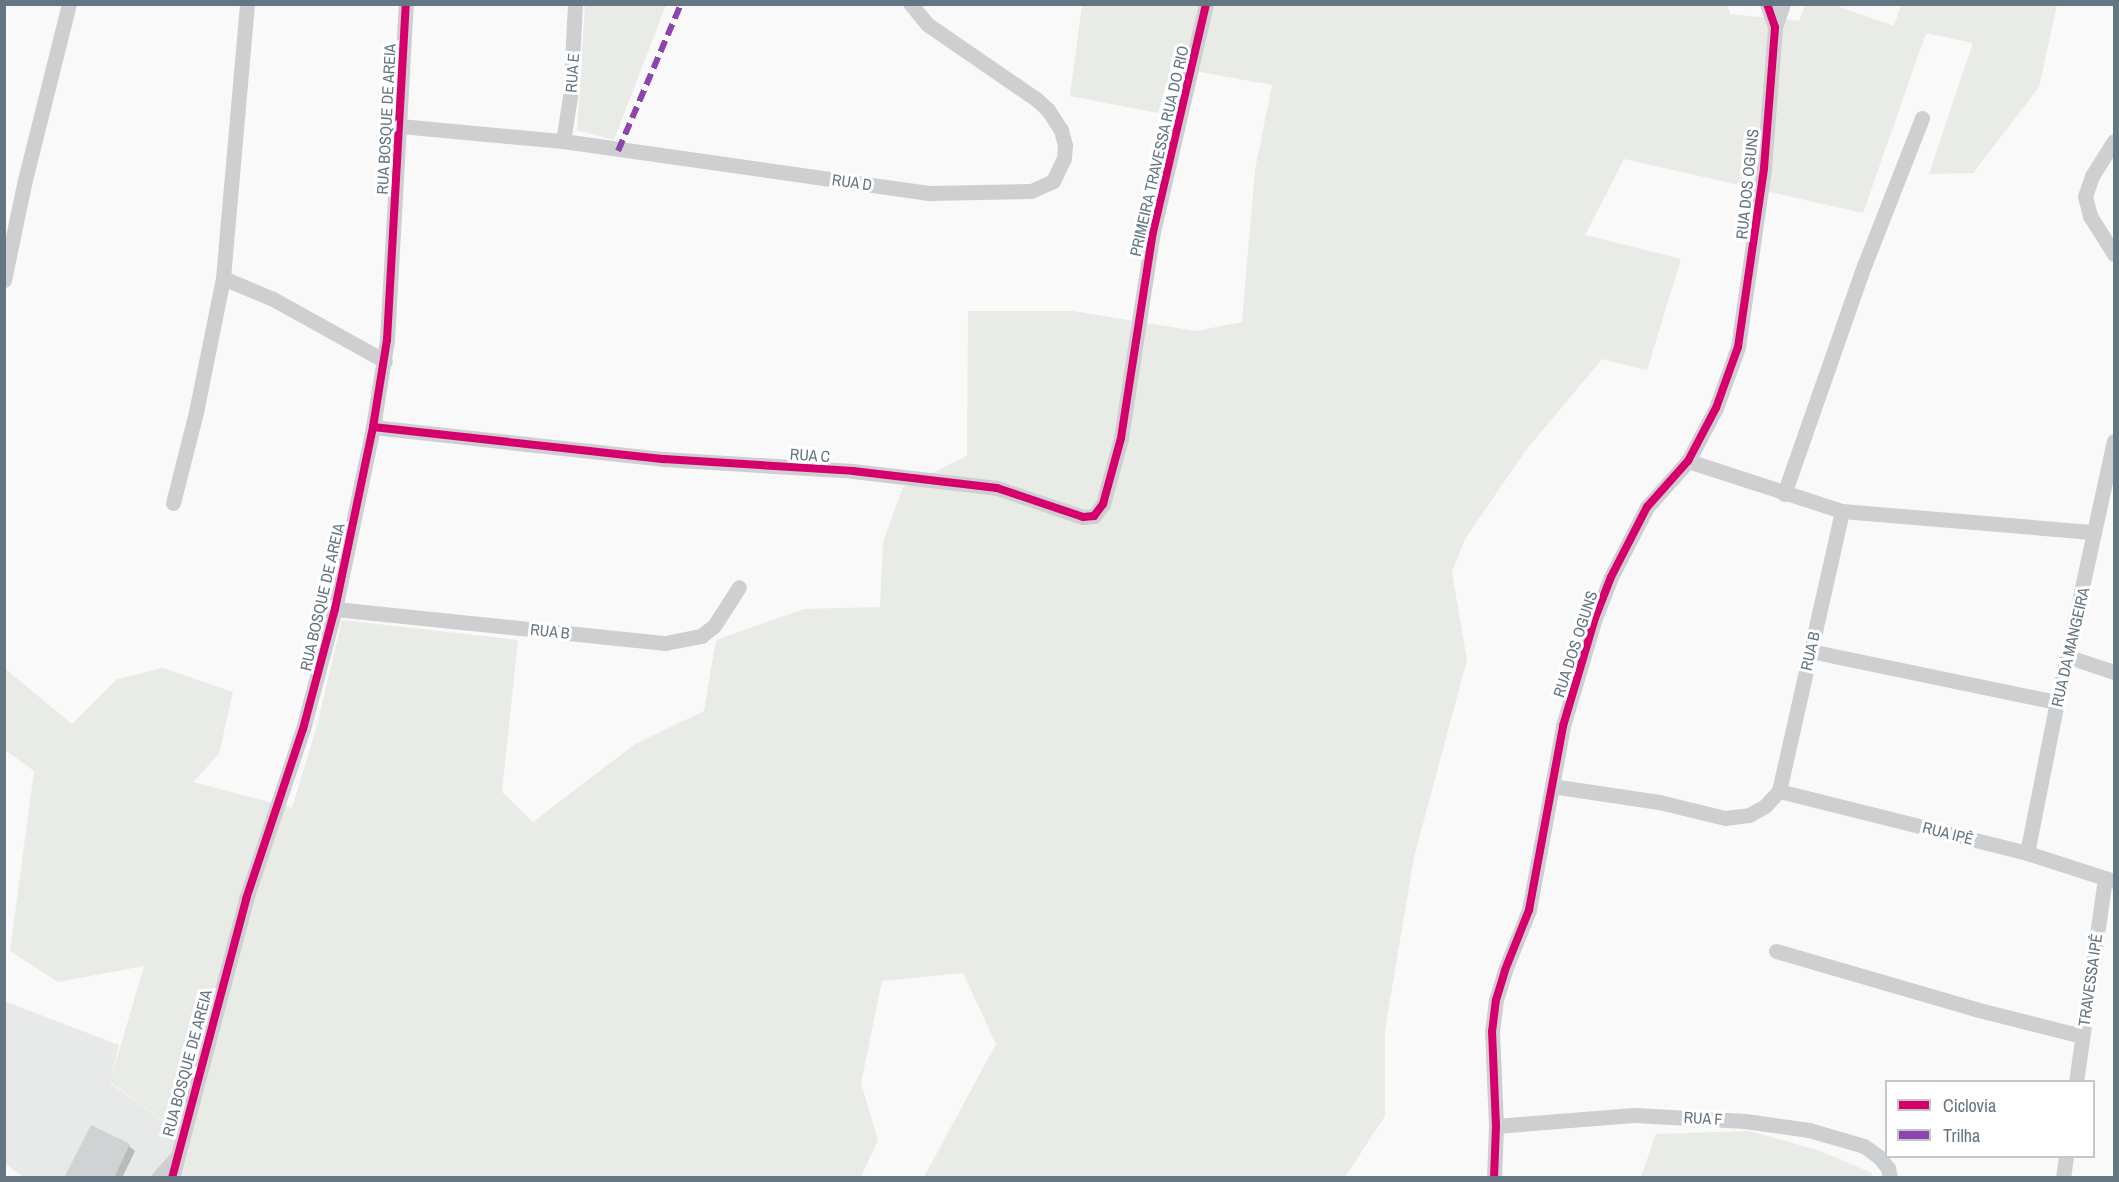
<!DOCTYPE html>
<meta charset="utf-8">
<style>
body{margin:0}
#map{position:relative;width:2119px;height:1182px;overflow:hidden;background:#f9f9f9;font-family:"Archivo Narrow",sans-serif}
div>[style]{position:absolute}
.built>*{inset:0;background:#e8e9e9}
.green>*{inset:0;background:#e8ebe6}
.shadow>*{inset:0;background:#0003}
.building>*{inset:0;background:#d0d2d3}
.minor>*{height:15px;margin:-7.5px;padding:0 7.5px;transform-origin:7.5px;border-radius:7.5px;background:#cecfd0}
.quiet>*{height:6px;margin-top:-3px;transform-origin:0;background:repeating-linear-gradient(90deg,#8e44ad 0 12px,transparent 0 18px)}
.cycleway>*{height:8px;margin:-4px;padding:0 4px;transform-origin:4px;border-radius:4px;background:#d6006c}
span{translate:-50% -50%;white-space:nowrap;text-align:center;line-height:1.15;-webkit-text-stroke:6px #fff;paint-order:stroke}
.street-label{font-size:16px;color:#657683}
.frame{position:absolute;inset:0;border:6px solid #657683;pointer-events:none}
.legend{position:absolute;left:1885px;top:1080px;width:210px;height:78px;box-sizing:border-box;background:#fff;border:2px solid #c1c8cd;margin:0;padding:8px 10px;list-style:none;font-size:18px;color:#657683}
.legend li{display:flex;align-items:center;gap:12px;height:30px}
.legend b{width:30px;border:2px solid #c1c8cd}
</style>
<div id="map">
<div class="built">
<div style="clip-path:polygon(4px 1001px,119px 1045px,110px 1083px,189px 1140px,182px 1177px,23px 1177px,5px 1163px)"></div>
</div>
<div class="green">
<div style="clip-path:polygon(585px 4px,666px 5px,614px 140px,577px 130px)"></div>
<div style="clip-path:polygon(1727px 4px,1730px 14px,1799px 21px,1805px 5px,1831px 4px,1894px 26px,1901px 5px,2057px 5px,2039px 87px,1973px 173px,1929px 174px,1973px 43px,1926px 33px,1863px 213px,1624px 159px,1585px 235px,1681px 259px,1647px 370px,1602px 359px,1526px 450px,1465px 539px,1452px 572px,1467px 660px,1414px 857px,1385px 1030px,1385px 1116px,1345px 1177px,924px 1177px,996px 1044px,963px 973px,882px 981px,861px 1083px,878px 1140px,861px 1177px,182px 1177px,189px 1140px,110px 1082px,144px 966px,58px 982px,10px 951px,34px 771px,5px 750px,4px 668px,72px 724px,117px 679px,163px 668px,233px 692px,219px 754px,193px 782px,292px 808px,316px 729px,342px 620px,518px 640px,502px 792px,533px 822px,635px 744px,704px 711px,716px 640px,804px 609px,880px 607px,883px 542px,903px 487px,967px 456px,968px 311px,1073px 311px,1196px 331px,1242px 322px,1255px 170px,1272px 85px,1172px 67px,1158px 113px,1070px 96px,1082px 5px)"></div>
<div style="clip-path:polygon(1750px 1131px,1820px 1151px,1872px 1173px,1871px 1178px,1641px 1177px,1656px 1134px)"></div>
</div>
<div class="shadow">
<div style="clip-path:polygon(129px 1146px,135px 1151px,122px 1178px,66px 1178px)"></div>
</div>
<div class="building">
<div style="clip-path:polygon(91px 1125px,130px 1144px,114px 1178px,64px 1178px)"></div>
</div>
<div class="minor">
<div style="left:1775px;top:27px;width:24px;rotate:-71deg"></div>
<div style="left:400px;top:126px;width:164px;rotate:5.3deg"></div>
<div style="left:563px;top:141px;width:371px;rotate:8.1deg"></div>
<div style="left:930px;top:193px;width:101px;rotate:-1.1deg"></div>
<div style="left:1031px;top:191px;width:24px;rotate:-24deg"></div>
<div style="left:1053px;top:181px;width:25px;rotate:-64deg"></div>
<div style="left:1064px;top:158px;width:13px;rotate:-86deg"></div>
<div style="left:1065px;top:145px;width:16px;rotate:-105deg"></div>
<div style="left:1061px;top:130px;width:24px;rotate:-123deg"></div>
<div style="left:1048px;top:110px;width:16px;rotate:-137deg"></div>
<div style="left:1036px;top:99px;width:132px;rotate:-145.5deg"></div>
<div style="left:927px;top:24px;width:26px;rotate:-129deg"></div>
<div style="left:563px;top:141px;width:45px;rotate:-81deg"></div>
<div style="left:570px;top:97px;width:93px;rotate:-86.9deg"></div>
<div style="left:2114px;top:141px;width:41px;rotate:122.2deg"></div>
<div style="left:2092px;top:176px;width:21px;rotate:109deg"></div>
<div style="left:2085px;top:196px;width:21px;rotate:76deg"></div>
<div style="left:2090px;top:216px;width:45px;rotate:57.7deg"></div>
<div style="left:223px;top:278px;width:54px;rotate:22.8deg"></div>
<div style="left:273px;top:299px;width:128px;rotate:29deg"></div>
<div style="left:4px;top:280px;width:98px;rotate:-78.2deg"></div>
<div style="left:24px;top:184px;width:186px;rotate:-76deg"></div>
<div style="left:373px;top:427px;width:293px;rotate:6.3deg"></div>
<div style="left:664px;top:459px;width:189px;rotate:3.6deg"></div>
<div style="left:853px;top:471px;width:145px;rotate:6.7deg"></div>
<div style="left:997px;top:488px;width:91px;rotate:18.6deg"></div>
<div style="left:1083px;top:517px;width:11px;rotate:-5deg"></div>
<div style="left:1094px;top:516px;width:15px;rotate:-53deg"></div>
<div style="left:1103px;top:504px;width:68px;rotate:-74.7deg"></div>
<div style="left:1121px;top:438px;width:208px;rotate:-81.2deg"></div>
<div style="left:1153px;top:232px;width:234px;rotate:-76.9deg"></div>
<div style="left:1688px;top:461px;width:162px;rotate:18deg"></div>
<div style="left:1842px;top:511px;width:253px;rotate:4.8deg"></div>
<div style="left:1784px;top:494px;width:242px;rotate:-70.7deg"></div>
<div style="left:1864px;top:266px;width:159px;rotate:-68.6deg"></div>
<div style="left:173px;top:503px;width:94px;rotate:-75.8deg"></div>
<div style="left:196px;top:412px;width:137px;rotate:-78.6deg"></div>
<div style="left:223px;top:278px;width:275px;rotate:-85deg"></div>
<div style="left:335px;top:609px;width:332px;rotate:5.9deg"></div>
<div style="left:665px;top:643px;width:37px;rotate:-11deg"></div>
<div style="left:701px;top:636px;width:16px;rotate:-38deg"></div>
<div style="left:714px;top:626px;width:46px;rotate:-57.3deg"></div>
<div style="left:1810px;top:651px;width:252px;rotate:11.7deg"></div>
<div style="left:2069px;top:657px;width:47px;rotate:18.4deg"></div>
<div style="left:1552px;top:786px;width:108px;rotate:8.5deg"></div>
<div style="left:1659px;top:802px;width:68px;rotate:13.6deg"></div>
<div style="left:1725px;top:818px;width:24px;rotate:-7deg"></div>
<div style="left:1749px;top:815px;width:18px;rotate:-29deg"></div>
<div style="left:1765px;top:806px;width:21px;rotate:-47deg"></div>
<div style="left:1779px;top:791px;width:256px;rotate:14deg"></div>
<div style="left:2027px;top:853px;width:91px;rotate:17.8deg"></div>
<div style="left:1779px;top:791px;width:287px;rotate:-77.3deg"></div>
<div style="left:2027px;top:853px;width:154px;rotate:-78.8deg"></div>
<div style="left:2057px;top:702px;width:267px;rotate:-77.7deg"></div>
<div style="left:1776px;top:951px;width:207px;rotate:16.2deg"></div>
<div style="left:1975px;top:1009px;width:110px;rotate:14.2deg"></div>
<div style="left:2076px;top:1082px;width:206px;rotate:-81.9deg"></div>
<div style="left:1496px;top:1126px;width:138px;rotate:-4.6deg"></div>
<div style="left:1634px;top:1115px;width:111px;rotate:3.1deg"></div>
<div style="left:1745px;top:1121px;width:65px;rotate:8deg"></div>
<div style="left:1809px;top:1130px;width:57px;rotate:16.2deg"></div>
<div style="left:1864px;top:1146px;width:19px;rotate:36deg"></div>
<div style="left:1879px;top:1157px;width:14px;rotate:51deg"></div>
<div style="left:1888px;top:1168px;width:10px;rotate:79deg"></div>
<div style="left:158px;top:1178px;width:25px;rotate:-48deg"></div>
<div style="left:172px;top:1178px;width:289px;rotate:-75.1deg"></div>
<div style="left:246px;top:899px;width:179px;rotate:-71.5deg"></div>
<div style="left:303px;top:729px;width:124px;rotate:-75.1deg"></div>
<div style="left:335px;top:609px;width:186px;rotate:-78.2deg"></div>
<div style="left:373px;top:427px;width:88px;rotate:-80.9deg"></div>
<div style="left:387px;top:340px;width:337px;rotate:-86.8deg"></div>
<div style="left:1494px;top:1178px;width:52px;rotate:-87.8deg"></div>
<div style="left:1496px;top:1126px;width:94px;rotate:-92.4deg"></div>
<div style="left:1492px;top:1032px;width:32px;rotate:-83deg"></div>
<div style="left:1496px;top:1000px;width:31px;rotate:-73deg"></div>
<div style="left:1505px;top:970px;width:65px;rotate:-68.2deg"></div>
<div style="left:1529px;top:910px;width:187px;rotate:-79.5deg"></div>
<div style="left:1563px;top:726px;width:113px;rotate:-73.5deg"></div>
<div style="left:1595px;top:618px;width:44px;rotate:-68.7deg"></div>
<div style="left:1611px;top:577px;width:79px;rotate:-62.8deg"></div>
<div style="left:1647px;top:507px;width:62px;rotate:-48.3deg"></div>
<div style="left:1688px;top:461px;width:60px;rotate:-62.2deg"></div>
<div style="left:1716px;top:408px;width:65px;rotate:-70.2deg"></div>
<div style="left:1738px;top:347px;width:181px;rotate:-81.7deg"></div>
<div style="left:1764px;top:168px;width:141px;rotate:-85.5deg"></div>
<div style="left:1775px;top:27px;width:24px;rotate:-109deg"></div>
<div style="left:2063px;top:1178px;width:22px;rotate:-82deg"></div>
</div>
<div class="quiet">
<div style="left:618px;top:151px;width:160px;rotate:-66.8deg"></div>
</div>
<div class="cycleway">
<div style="left:373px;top:427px;width:293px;rotate:6.3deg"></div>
<div style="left:664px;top:459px;width:189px;rotate:3.6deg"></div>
<div style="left:853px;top:471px;width:145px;rotate:6.7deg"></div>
<div style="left:997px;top:488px;width:91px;rotate:18.6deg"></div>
<div style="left:1083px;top:517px;width:11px;rotate:-5deg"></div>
<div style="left:1094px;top:516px;width:15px;rotate:-53deg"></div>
<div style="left:1103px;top:504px;width:68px;rotate:-74.7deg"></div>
<div style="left:1121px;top:438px;width:208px;rotate:-81.2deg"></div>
<div style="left:1153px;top:232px;width:234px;rotate:-76.9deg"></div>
<div style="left:172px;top:1178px;width:289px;rotate:-75.1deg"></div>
<div style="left:246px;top:899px;width:179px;rotate:-71.5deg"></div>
<div style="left:303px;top:729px;width:124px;rotate:-75.1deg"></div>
<div style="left:335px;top:609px;width:186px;rotate:-78.2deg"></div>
<div style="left:373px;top:427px;width:88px;rotate:-80.9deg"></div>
<div style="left:387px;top:340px;width:337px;rotate:-86.8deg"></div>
<div style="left:1494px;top:1178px;width:52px;rotate:-87.8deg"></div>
<div style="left:1496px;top:1126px;width:94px;rotate:-92.4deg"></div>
<div style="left:1492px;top:1032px;width:32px;rotate:-83deg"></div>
<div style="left:1496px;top:1000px;width:31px;rotate:-73deg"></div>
<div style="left:1505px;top:970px;width:65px;rotate:-68.2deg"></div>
<div style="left:1529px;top:910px;width:187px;rotate:-79.5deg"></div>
<div style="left:1563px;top:726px;width:113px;rotate:-73.5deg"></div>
<div style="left:1595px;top:618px;width:44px;rotate:-68.7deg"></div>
<div style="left:1611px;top:577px;width:79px;rotate:-62.8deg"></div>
<div style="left:1647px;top:507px;width:62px;rotate:-48.3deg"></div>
<div style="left:1688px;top:461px;width:60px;rotate:-62.2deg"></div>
<div style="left:1716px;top:408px;width:65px;rotate:-70.2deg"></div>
<div style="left:1738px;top:347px;width:181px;rotate:-81.7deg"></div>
<div style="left:1764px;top:168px;width:141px;rotate:-85.5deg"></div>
<div style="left:1775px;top:27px;width:24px;rotate:-109deg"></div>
</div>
<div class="street-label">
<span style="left:572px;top:73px;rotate:-86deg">RUA E</span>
<span style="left:386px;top:119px;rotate:-87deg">RUA BOSQUE DE AREIA</span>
<span style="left:1159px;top:151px;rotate:-77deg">PRIMEIRA TRAVESSA RUA DO RIO</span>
<span style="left:852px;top:182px;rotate:8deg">RUA D</span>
<span style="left:1747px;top:184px;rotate:-84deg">RUA DOS OGUNS</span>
<span style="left:810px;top:455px;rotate:4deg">RUA C</span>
<span style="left:322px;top:597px;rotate:-77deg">RUA BOSQUE DE AREIA</span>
<span style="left:550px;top:631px;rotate:6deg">RUA B</span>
<span style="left:1575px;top:644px;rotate:-72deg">RUA DOS OGUNS</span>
<span style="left:2070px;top:647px;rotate:-77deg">RUA DA MANGEIRA</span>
<span style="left:1810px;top:651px;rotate:-77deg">RUA B</span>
<span style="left:1948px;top:833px;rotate:14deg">RUA IPÊ</span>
<span style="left:2090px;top:980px;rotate:-82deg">TRAVESSA IPÊ</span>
<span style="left:187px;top:1063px;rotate:-75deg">RUA BOSQUE DE AREIA</span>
<span style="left:1703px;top:1118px;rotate:3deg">RUA F</span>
</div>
<div class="frame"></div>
<ul class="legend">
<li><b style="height:8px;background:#d6006c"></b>Ciclovia</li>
<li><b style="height:8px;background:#8e44ad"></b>Trilha</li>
</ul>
</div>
